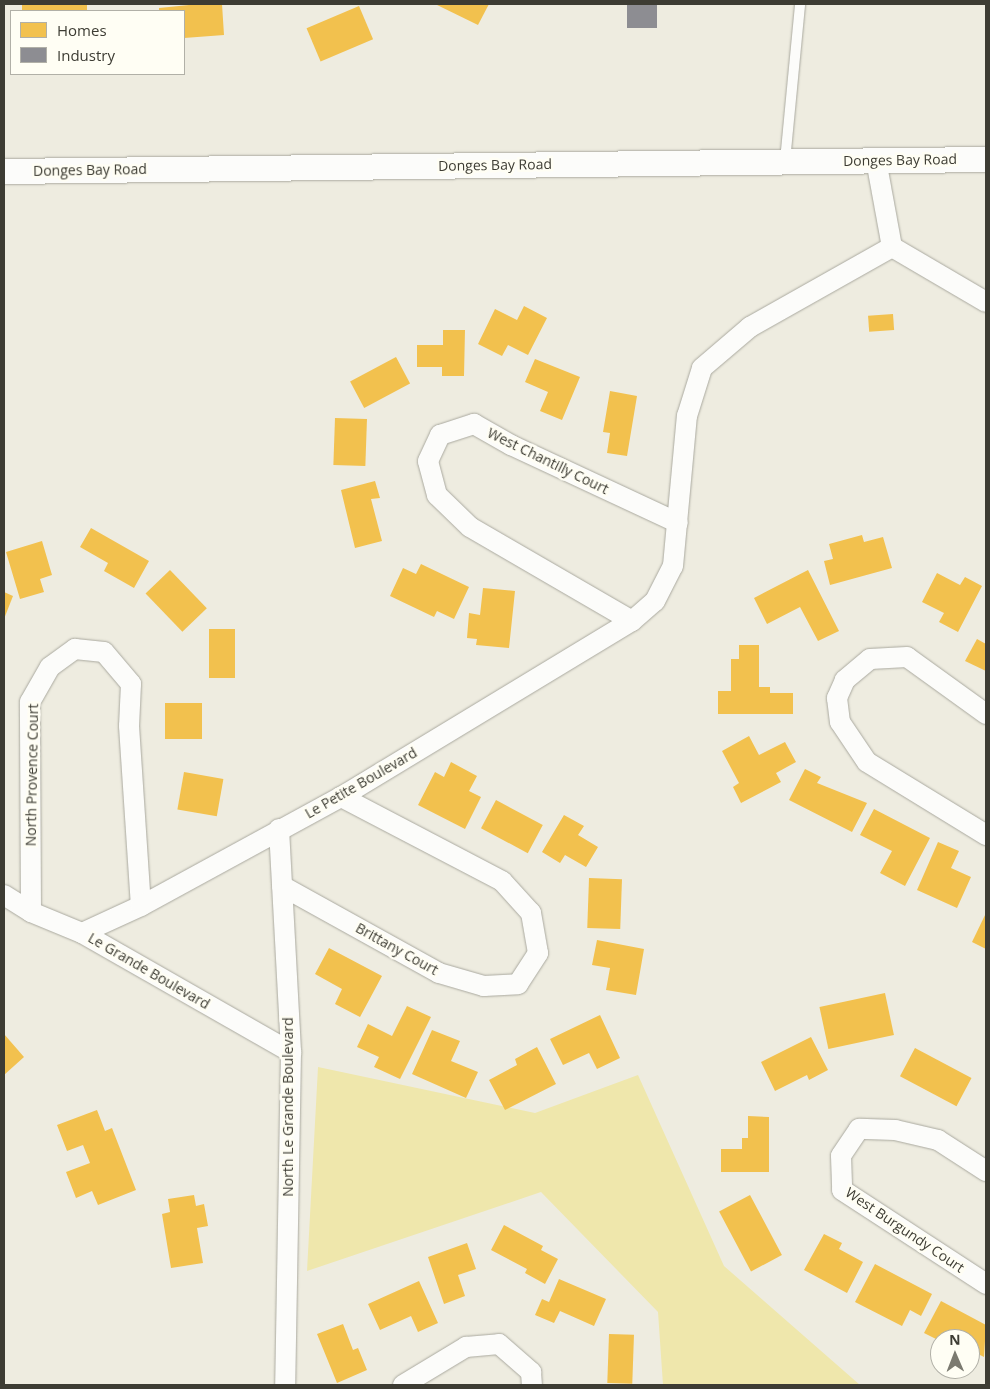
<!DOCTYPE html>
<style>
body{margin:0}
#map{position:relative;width:990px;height:1389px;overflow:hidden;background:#eeece0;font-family:"Open Sans",sans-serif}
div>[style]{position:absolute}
.green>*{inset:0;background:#efe7ac}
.homes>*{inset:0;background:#f2c14e;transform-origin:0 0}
.industry>*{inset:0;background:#8d8d92;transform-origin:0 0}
.roads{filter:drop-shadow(0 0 1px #aaa99f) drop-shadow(0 0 1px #aaa99f)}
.service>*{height:10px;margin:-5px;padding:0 5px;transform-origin:5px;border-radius:5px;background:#fcfcfa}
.minor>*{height:20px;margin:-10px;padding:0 10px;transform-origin:10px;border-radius:10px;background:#fcfcfa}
.tertiary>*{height:25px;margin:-12.5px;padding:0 12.5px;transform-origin:12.5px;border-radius:12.5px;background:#fcfcfa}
span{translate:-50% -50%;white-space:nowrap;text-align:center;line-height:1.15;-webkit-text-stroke:5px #fffef4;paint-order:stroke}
.street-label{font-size:14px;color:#3d3c33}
.frame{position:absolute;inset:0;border:5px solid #3d3c33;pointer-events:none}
.legend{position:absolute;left:10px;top:10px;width:175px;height:65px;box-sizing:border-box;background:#fffef4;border:1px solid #b1b0a7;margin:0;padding:6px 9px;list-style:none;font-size:15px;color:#3d3c33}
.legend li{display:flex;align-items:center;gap:10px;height:25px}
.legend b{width:25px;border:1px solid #b1b0a7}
.north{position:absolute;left:930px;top:1329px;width:50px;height:50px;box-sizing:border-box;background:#fffef4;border:1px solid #b1b0a7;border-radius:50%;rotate:359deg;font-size:14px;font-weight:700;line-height:20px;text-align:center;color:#3d3c33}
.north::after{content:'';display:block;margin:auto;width:18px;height:22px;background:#7b7a70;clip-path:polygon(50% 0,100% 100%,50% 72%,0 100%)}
</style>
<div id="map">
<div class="green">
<div style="clip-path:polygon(318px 1067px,535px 1113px,638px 1075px,724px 1266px,860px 1385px,663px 1385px,658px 1312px,541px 1192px,307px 1271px)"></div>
</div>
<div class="homes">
<div style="left:22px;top:4px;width:65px;height:7px"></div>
<div style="clip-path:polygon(199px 4px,222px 4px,224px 35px,184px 38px,184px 11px,159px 11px,159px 8px)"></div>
<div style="clip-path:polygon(435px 4px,489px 4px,478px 25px)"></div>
<div style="left:359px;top:6px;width:36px;height:57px;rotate:67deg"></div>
<div style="clip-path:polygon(524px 306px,547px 318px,528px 355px,508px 345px,502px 356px,478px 344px,495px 309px,517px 320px)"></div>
<div style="left:893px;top:314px;width:16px;height:25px;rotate:86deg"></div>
<div style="clip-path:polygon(443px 330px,465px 330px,464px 376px,442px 376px,442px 367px,417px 367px,417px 345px,443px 345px)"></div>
<div style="left:396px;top:357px;width:30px;height:52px;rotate:62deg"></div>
<div style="clip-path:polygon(535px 359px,580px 377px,562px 420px,540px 411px,548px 392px,525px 382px)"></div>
<div style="clip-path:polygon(610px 391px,637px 396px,627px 456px,607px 453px,610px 433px,603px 432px)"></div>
<div style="left:335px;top:418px;width:32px;height:47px;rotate:2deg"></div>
<div style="clip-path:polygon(375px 481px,380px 498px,371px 499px,382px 541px,355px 548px,341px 490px)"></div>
<div style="clip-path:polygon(91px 528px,149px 561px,134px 588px,104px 571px,108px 563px,80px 547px)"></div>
<div style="clip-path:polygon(862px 535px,864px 542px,883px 537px,892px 568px,830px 585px,824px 561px,833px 559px,829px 544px)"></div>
<div style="clip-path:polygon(42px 541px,52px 575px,40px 579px,44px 592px,20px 599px,6px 552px)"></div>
<div style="clip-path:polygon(421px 564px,469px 587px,454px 619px,437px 611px,434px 617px,390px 596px,403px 568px,416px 574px)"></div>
<div style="left:170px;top:570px;width:53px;height:34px;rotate:46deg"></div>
<div style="clip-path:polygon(808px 570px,839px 631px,818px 641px,800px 607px,767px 624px,754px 598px)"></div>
<div style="clip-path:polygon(937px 573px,960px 585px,965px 577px,982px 586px,958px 632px,939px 622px,944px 613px,922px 602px)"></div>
<div style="clip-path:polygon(483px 588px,515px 591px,509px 648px,476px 645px,477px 639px,467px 638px,469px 613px,480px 615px)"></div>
<div style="clip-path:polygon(4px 592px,13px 596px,4px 619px)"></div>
<div style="left:209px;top:629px;width:26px;height:49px"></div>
<div style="clip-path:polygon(977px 639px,986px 644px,986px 671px,965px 661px)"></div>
<div style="clip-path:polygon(739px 645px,759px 645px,759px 687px,770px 687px,770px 693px,793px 693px,793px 714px,718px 714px,718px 691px,731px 691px,731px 659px,739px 659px)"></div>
<div style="left:165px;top:703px;width:37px;height:36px"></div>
<div style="clip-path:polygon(749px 736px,759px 755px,785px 742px,796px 762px,776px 773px,781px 782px,741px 803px,733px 787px,739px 783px,722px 751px)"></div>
<div style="clip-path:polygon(451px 762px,477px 776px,469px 791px,481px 797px,465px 829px,418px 805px,435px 772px,444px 777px)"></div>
<div style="clip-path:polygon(805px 769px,821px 777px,817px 783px,867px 803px,852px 832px,789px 800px)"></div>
<div style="left:184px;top:772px;width:40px;height:38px;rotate:10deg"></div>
<div style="left:496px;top:800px;width:53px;height:32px;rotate:28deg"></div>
<div style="clip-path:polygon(874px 809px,930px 838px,905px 886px,880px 873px,892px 851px,860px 835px)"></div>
<div style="clip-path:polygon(564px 815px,584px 826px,578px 835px,598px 847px,586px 867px,565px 855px,560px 863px,542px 852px)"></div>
<div style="clip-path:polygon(938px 842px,959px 851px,951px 868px,971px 877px,957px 908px,917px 890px)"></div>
<div style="left:589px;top:878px;width:33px;height:50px;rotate:2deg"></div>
<div style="clip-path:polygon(986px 913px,986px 949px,972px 942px)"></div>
<div style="clip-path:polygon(597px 940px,644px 949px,636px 995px,606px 990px,610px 968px,592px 965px)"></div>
<div style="clip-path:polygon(329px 948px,382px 976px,360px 1017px,335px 1004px,342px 989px,315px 974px)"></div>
<div style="left:885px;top:993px;width:43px;height:67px;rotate:78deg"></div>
<div style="clip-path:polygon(407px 1006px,431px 1017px,400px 1079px,374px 1067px,379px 1057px,357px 1047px,368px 1024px,392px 1036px)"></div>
<div style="clip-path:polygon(600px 1015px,620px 1058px,597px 1069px,589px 1053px,563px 1065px,550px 1039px)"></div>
<div style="clip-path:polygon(432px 1030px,460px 1041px,451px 1061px,478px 1072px,466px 1098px,412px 1074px)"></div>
<div style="clip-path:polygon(4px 1034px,24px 1057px,4px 1075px)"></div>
<div style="clip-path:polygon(811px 1037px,828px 1070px,809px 1080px,807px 1075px,775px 1091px,761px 1062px)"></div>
<div style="clip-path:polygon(537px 1047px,556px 1084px,505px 1110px,489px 1080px,517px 1065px,515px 1059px)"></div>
<div style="left:915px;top:1048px;width:64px;height:32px;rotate:28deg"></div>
<div style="clip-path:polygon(97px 1110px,105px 1131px,112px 1128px,136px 1190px,98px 1205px,92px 1191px,76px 1198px,66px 1172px,90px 1163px,83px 1145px,67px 1151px,57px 1125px)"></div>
<div style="clip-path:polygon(748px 1116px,769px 1117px,769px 1172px,721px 1172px,721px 1149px,742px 1149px,742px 1138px,748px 1138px)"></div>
<div style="clip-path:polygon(194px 1195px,196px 1206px,204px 1204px,208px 1226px,197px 1228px,203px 1263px,171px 1268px,162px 1214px,170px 1212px,168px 1199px)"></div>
<div style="left:750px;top:1195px;width:68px;height:35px;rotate:62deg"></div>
<div style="clip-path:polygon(504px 1225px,543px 1246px,541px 1250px,558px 1259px,545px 1284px,525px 1273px,527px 1269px,491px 1250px)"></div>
<div style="clip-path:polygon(824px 1234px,842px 1243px,839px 1249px,863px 1262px,847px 1293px,804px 1270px)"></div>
<div style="clip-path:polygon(467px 1243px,476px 1269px,458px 1275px,465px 1296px,444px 1304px,428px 1257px)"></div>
<div style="clip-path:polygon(875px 1264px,932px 1294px,921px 1316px,910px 1310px,902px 1326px,855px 1302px)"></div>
<div style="clip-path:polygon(559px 1279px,606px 1299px,594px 1326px,560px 1311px,554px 1323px,535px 1315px,542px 1299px,549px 1302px)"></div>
<div style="clip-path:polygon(419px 1281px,438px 1323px,418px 1332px,411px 1316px,380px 1330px,368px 1304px)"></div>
<div style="clip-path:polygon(941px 1301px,986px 1325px,984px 1357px,970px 1350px,970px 1339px,940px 1341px,924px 1333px)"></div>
<div style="clip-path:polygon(343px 1324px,353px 1350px,358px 1348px,367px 1370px,337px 1383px,317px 1334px)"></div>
<div style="left:609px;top:1334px;width:25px;height:49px;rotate:2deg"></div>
</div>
<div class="industry">
<div style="left:627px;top:4px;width:30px;height:24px"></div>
</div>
<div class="roads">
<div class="service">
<div style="left:785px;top:161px;width:158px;rotate:-84.5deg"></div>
</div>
<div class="minor">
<div style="left:892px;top:247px;width:109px;rotate:30.3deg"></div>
<div style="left:632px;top:621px;width:187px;rotate:-149.9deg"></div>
<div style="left:470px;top:527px;width:46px;rotate:-135.9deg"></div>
<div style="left:437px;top:495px;width:35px;rotate:-105deg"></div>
<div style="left:428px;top:461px;width:29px;rotate:-65deg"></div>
<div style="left:440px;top:435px;width:36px;rotate:-18deg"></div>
<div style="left:474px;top:424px;width:43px;rotate:29.6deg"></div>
<div style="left:511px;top:445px;width:184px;rotate:25deg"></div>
<div style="left:986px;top:714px;width:97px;rotate:-144.2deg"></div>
<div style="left:907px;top:657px;width:37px;rotate:177deg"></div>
<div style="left:870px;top:659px;width:33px;rotate:140deg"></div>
<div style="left:845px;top:680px;width:20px;rotate:114deg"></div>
<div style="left:837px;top:698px;width:24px;rotate:83deg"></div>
<div style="left:840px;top:722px;width:48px;rotate:56deg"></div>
<div style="left:867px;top:762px;width:140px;rotate:31.5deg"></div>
<div style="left:279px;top:829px;width:223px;rotate:86.9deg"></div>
<div style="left:291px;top:1052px;width:333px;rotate:91deg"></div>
<div style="left:282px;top:886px;width:179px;rotate:29deg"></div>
<div style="left:439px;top:973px;width:47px;rotate:16.1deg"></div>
<div style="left:484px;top:986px;width:34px;rotate:-3deg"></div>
<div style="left:518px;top:984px;width:37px;rotate:-57deg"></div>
<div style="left:538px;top:953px;width:41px;rotate:-99.9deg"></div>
<div style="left:531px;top:913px;width:43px;rotate:-132.2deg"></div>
<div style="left:502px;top:881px;width:182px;rotate:-152.4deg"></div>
<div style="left:4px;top:895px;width:32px;rotate:32deg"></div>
<div style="left:31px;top:912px;width:55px;rotate:22.4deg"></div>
<div style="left:82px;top:933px;width:241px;rotate:29.7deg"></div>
<div style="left:31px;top:912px;width:210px;rotate:-90.3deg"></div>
<div style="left:30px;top:702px;width:40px;rotate:-60.3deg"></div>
<div style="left:50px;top:667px;width:31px;rotate:-36deg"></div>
<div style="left:75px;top:649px;width:29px;rotate:6deg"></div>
<div style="left:104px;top:652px;width:42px;rotate:49.8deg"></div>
<div style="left:131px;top:684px;width:42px;rotate:92.7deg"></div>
<div style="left:129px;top:726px;width:180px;rotate:86.2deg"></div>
<div style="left:82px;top:933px;width:65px;rotate:-24.6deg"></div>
<div style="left:141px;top:906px;width:228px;rotate:-28.6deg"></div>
<div style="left:341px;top:797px;width:340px;rotate:-31.2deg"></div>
<div style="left:632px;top:621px;width:30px;rotate:-41deg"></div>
<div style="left:655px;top:601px;width:39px;rotate:-63deg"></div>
<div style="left:673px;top:566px;width:151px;rotate:-84.7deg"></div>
<div style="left:687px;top:416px;width:50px;rotate:-72.6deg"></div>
<div style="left:702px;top:368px;width:63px;rotate:-40.5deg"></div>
<div style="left:750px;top:327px;width:163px;rotate:-29.4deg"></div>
<div style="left:892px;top:247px;width:88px;rotate:-100.4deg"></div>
<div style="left:986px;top:1171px;width:57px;rotate:-147.1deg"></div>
<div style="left:938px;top:1140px;width:44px;rotate:-166.9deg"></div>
<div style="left:895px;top:1130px;width:36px;rotate:-178deg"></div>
<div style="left:859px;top:1129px;width:32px;rotate:124deg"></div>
<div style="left:841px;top:1156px;width:34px;rotate:88deg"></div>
<div style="left:842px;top:1190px;width:172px;rotate:33.1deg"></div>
<div style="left:403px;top:1385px;width:74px;rotate:-31.1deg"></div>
<div style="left:466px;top:1347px;width:33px;rotate:-5deg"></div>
<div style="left:499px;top:1344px;width:43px;rotate:41.2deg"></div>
<div style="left:531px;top:1372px;width:13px;rotate:86deg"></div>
</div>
<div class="tertiary">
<div style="left:4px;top:171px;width:982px;rotate:-0.7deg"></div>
</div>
</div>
<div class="street-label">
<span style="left:900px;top:160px;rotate:-1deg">Donges Bay Road</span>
<span style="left:495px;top:165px;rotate:-1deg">Donges Bay Road</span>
<span style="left:90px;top:170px;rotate:-1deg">Donges Bay Road</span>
<span style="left:548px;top:461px;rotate:26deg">West Chantilly Court</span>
<span style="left:32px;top:775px;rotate:-89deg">North Provence Court</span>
<span style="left:361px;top:783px;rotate:-30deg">Le Petite Boulevard</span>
<span style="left:397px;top:949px;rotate:29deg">Brittany Court</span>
<span style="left:149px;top:971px;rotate:30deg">Le Grande Boulevard</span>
<span style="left:288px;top:1107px;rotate:-90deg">North Le Grande Boulevard</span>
<span style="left:905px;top:1230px;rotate:34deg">West Burgundy Court</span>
</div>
<div class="frame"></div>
<ul class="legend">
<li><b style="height:14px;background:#f2c14e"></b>Homes</li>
<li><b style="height:14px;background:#8d8d92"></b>Industry</li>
</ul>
<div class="north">N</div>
</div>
